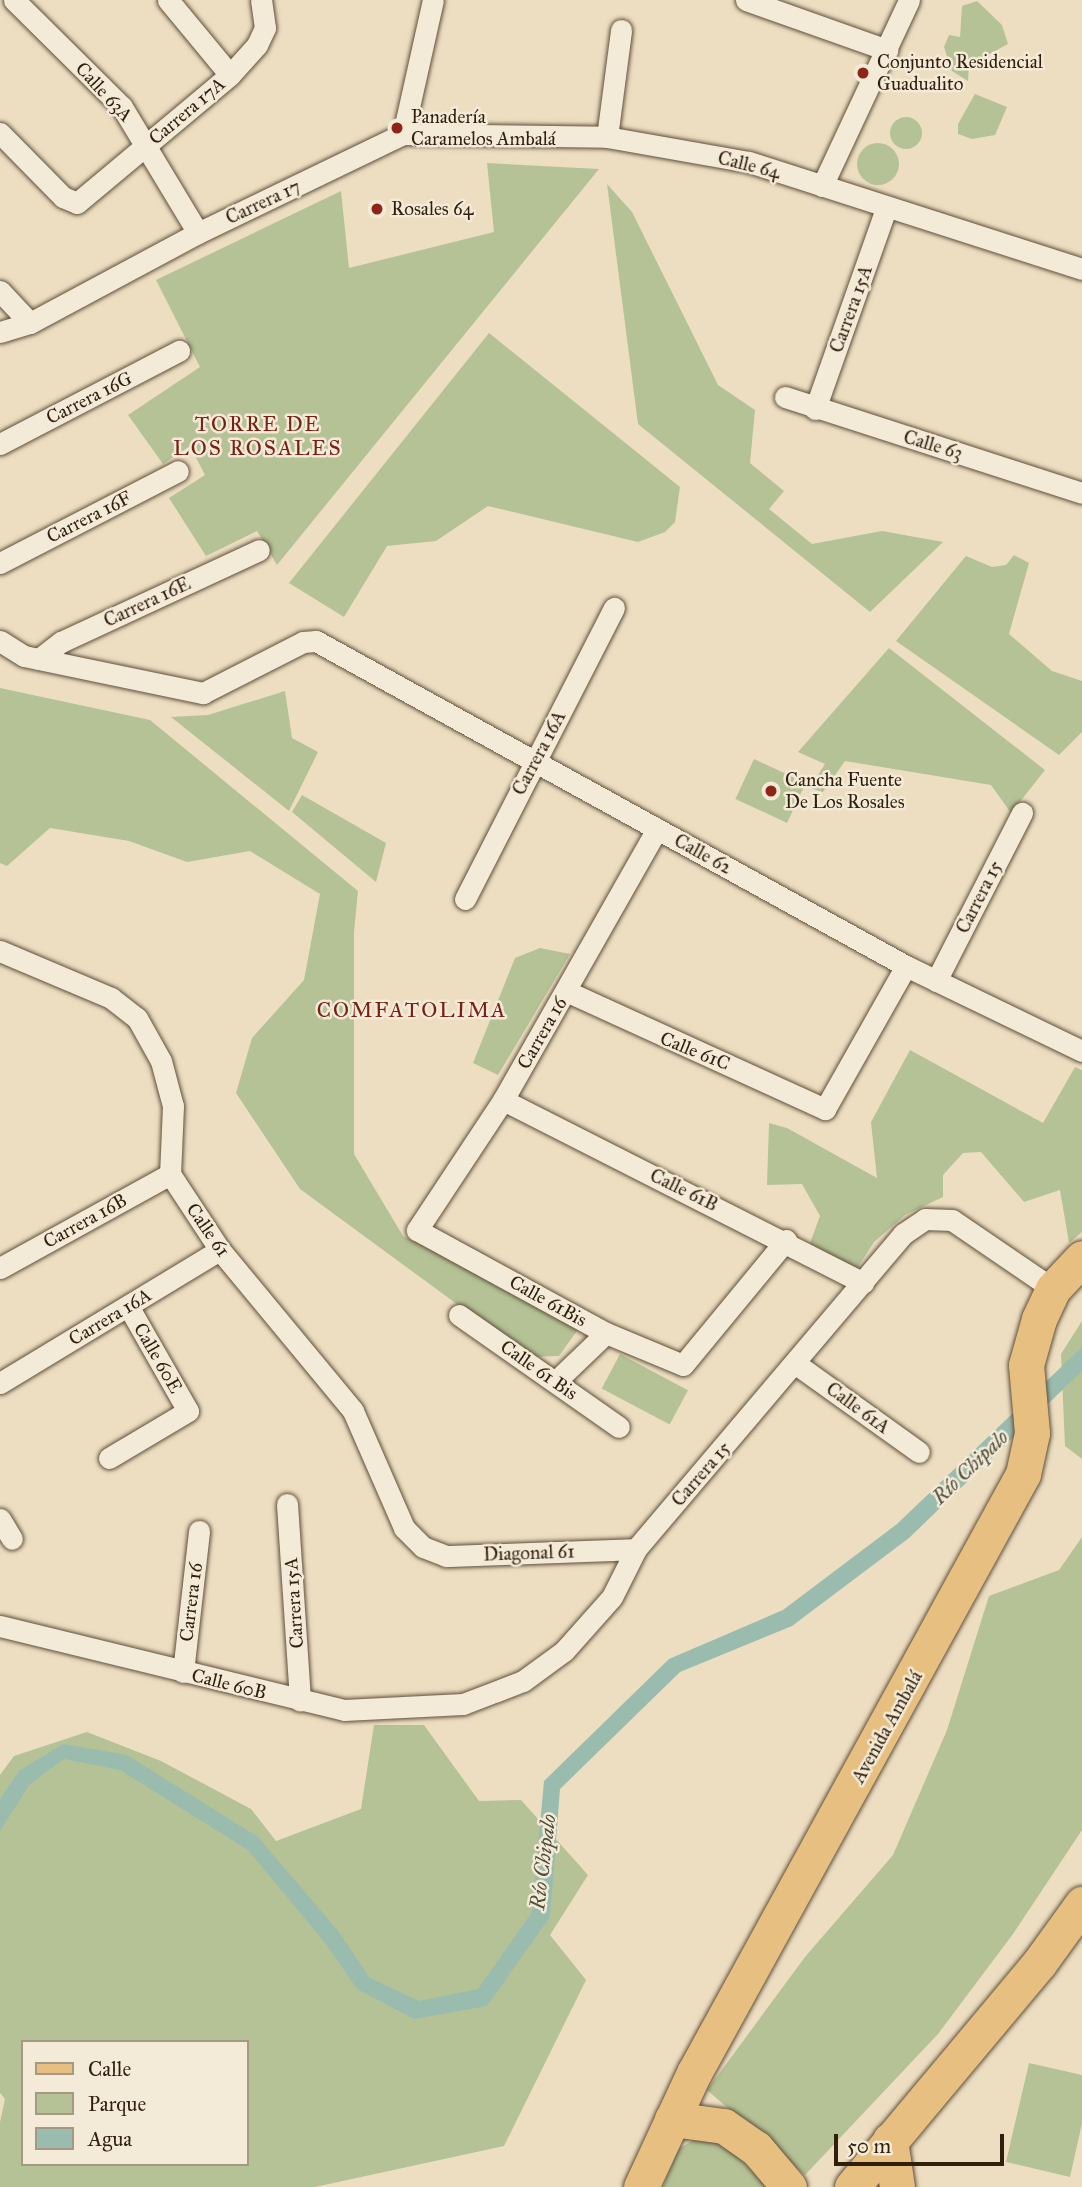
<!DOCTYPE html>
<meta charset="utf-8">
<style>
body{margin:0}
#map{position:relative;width:1082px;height:2187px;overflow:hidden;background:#eddec2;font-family:"IM FELL Great Primer",serif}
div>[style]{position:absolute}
.green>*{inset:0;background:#b4c296;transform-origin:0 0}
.round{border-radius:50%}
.water>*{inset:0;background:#9abcaf}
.roads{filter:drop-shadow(0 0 2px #5f4f3a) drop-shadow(0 0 2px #5f4f3a)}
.minor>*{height:21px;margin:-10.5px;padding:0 10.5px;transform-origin:10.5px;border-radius:10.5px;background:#f3ead7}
.primary>*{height:35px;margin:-17.5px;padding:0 17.5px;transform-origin:17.5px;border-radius:17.5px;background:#e6bf81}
.dots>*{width:19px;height:19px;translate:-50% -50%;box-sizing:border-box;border:4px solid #f3ead7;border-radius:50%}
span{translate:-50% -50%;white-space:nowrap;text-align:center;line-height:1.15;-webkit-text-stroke:5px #f3ead7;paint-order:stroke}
.poi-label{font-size:19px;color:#301f0c}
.left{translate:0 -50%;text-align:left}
.street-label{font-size:19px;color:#301f0c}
.neighbourhood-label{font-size:21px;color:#7a1f14;letter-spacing:2px}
.water-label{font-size:21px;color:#504e3d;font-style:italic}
.legend{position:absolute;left:21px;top:2040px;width:228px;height:126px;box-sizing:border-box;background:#f3ead7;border:2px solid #a59986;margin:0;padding:9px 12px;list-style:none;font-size:21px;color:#301f0c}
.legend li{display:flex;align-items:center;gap:14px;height:35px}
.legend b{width:35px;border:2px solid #a59986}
.scale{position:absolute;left:834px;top:2134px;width:170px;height:32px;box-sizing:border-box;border:4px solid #301f0c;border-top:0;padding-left:9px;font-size:21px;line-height:24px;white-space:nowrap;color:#301f0c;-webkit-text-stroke:5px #f3ead7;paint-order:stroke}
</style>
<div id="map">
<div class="green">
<div style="clip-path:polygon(977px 1px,1002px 25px,1008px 44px,969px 65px,968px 81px,952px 71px,944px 47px,949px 35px,960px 37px,962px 6px)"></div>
<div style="clip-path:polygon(975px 94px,1007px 107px,995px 135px,972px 139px,958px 134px,958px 124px)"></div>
<div class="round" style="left:890px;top:117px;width:32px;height:32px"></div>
<div class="round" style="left:857px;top:143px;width:42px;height:42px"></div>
<div style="clip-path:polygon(487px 163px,599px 169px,277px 565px,257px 531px,206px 556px,169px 498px,205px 475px,190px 446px,163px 464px,128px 415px,200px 367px,156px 280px,341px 191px,349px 268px,494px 232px)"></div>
<div style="clip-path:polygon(607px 184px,632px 212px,718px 385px,755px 410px,750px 463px,784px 491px,769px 509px,812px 544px,882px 531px,943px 542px,870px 612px,638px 424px)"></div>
<div style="clip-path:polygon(489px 333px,680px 487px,675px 522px,665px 532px,638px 542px,488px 506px,436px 541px,387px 546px,344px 617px,289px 583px)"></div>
<div style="clip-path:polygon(1014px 555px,1029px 563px,1009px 634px,1052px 671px,1082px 681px,1082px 732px,1059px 755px,896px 641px,966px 556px,992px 567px,1006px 565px)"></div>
<div style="clip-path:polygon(889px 648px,1045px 770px,1011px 813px,991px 785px,845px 761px,823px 792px,810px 788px,825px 764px,798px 752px)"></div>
<div style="clip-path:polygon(0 688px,150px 720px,358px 891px,354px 932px,354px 1154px,403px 1236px,527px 1295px,579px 1328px,559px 1356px,529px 1357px,300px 1189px,236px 1093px,252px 1038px,304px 980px,320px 894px,250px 851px,187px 862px,129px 841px,50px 828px,7px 866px,0 863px)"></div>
<div style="clip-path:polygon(285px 691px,292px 738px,318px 752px,289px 811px,171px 717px,208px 715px)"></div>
<div style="left:754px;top:759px;width:57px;height:44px;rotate:25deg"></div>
<div style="clip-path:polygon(302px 795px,386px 843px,376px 882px,292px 812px)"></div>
<div style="clip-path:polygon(540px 948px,570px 954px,498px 1075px,473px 1063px,515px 958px)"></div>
<div style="clip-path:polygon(910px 1050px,1043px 1123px,1075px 1067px,1082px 1070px,1082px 1232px,1069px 1243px,1060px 1190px,1024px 1202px,981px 1152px,963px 1153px,943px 1175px,943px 1197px,905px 1215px,874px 1242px,856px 1270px,810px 1243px,820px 1216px,802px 1184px,767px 1185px,769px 1123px,787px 1128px,877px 1178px,871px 1122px)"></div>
<div style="clip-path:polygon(1082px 1321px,1082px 1459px,1065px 1446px,1061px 1354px)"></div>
<div style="left:620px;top:1354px;width:77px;height:39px;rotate:28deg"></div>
<div style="clip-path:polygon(1082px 1537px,1082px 1830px,1013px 1934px,938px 2034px,805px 2175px,707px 2090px,805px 1957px,893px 1855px,947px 1730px,989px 1596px,1059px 1570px)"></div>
<div style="clip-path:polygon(evenodd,374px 1725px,424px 1725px,479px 1801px,521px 1800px,588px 1875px,550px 1935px,586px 1980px,504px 2146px,315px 2187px,0 2187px,0 2122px,5px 2099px,0 2093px,0 1775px,14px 1756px,87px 1732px,161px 1761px,251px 1809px,276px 1841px,361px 1809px,374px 1725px,23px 2042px,247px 2042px,247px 2164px,23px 2164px,23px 2042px)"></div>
<div style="clip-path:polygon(1029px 2063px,1082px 2075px,1082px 2123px,1070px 2177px,1006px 2162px)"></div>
<div style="clip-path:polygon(699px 2137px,725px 2145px,770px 2187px,663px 2187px,678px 2149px)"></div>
</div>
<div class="water">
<div style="clip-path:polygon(1082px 1347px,1082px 1371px,909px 1538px,792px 1626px,680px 1672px,560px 1789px,550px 1917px,487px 2006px,414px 2019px,357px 1989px,326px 1944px,248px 1850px,120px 1770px,64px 1759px,30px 1784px,0 1831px,0 1799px,19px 1771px,63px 1744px,127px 1755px,258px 1837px,339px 1932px,370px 1978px,419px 2001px,478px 1989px,532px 1912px,544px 1781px,669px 1659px,783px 1610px,897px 1524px)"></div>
</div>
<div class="roads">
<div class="minor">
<div style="left:14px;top:0;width:152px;rotate:44.7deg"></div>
<div style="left:122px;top:107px;width:147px;rotate:58.9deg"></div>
<div style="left:168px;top:0;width:97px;rotate:50.4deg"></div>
<div style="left:746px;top:0;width:150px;rotate:19.5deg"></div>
<div style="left:0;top:133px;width:90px;rotate:45.5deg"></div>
<div style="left:63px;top:197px;width:15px;rotate:23deg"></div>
<div style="left:77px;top:203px;width:199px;rotate:-39.9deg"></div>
<div style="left:230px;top:75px;width:40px;rotate:-48deg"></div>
<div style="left:257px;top:45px;width:19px;rotate:-65deg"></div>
<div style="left:265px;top:28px;width:28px;rotate:-98deg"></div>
<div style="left:403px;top:134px;width:137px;rotate:-77.4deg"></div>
<div style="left:607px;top:137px;width:108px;rotate:-82.5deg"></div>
<div style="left:822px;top:186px;width:205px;rotate:-64.9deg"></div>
<div style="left:0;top:291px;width:44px;rotate:46.8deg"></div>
<div style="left:0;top:332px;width:31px;rotate:-17deg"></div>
<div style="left:30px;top:323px;width:191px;rotate:-28.2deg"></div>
<div style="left:198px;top:233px;width:228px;rotate:-25.8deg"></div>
<div style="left:403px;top:134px;width:204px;rotate:0.8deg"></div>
<div style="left:607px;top:137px;width:144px;rotate:10deg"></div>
<div style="left:749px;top:162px;width:350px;rotate:17.8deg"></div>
<div style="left:785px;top:397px;width:312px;rotate:17.9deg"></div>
<div style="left:815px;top:409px;width:213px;rotate:-70.5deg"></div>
<div style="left:0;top:444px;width:202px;rotate:-27.5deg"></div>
<div style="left:0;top:563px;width:200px;rotate:-27.3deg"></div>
<div style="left:0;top:641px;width:28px;rotate:32deg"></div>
<div style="left:24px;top:656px;width:183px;rotate:11.7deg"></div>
<div style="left:203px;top:693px;width:112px;rotate:-27deg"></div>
<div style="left:303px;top:642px;width:13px;rotate:-4deg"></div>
<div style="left:316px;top:641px;width:674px;rotate:28.85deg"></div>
<div style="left:906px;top:966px;width:195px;rotate:25.8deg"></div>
<div style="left:39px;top:659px;width:28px;rotate:-38deg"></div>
<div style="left:61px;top:642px;width:218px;rotate:-24.9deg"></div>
<div style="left:657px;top:829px;width:312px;rotate:119.6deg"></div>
<div style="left:503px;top:1100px;width:156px;rotate:123.5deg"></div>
<div style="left:417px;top:1230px;width:215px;rotate:28.6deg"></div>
<div style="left:606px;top:1333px;width:83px;rotate:22.6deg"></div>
<div style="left:683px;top:1365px;width:162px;rotate:-50.5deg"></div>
<div style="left:465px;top:899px;width:327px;rotate:-62.9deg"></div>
<div style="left:0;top:951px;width:121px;rotate:22.9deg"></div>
<div style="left:111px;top:998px;width:33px;rotate:38deg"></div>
<div style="left:137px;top:1018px;width:49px;rotate:60.8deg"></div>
<div style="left:161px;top:1061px;width:47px;rotate:75.1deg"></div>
<div style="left:173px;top:1106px;width:68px;rotate:92.5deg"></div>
<div style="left:170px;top:1174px;width:91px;rotate:56.7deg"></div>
<div style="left:220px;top:1250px;width:209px;rotate:50.4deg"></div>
<div style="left:353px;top:1411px;width:128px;rotate:66.4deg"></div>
<div style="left:404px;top:1528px;width:27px;rotate:45deg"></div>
<div style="left:423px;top:1547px;width:25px;rotate:21deg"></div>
<div style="left:446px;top:1556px;width:190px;rotate:-2.1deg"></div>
<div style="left:936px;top:981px;width:189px;rotate:-62.9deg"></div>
<div style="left:566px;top:991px;width:285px;rotate:24.5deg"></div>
<div style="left:825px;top:1109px;width:164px;rotate:-60.5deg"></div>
<div style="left:503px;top:1100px;width:404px;rotate:26.9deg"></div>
<div style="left:0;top:1268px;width:194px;rotate:-28.9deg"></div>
<div style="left:459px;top:1315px;width:195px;rotate:35deg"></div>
<div style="left:796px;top:1364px;width:151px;rotate:35.6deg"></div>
<div style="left:556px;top:1381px;width:69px;rotate:-43.8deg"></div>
<div style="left:0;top:1383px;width:257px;rotate:-31.2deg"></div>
<div style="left:109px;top:1458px;width:92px;rotate:-30.7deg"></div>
<div style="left:188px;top:1411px;width:121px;rotate:-119.7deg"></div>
<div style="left:287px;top:1504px;width:197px;rotate:86.2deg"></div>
<div style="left:0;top:1519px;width:23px;rotate:59deg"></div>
<div style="left:0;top:1626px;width:354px;rotate:13.7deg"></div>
<div style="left:344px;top:1710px;width:119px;rotate:-2.9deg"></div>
<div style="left:463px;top:1704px;width:64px;rotate:-21deg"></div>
<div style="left:523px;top:1681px;width:51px;rotate:-36.2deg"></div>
<div style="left:564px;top:1651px;width:72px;rotate:-48.4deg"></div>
<div style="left:612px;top:1597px;width:54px;rotate:-63.4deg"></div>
<div style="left:636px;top:1549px;width:413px;rotate:-49.7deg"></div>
<div style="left:903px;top:1234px;width:27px;rotate:-34deg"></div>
<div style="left:925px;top:1219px;width:27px;rotate:2deg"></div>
<div style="left:952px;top:1220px;width:122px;rotate:34.3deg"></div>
<div style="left:183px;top:1672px;width:142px;rotate:-83.5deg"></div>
</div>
<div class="primary">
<div style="left:672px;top:2119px;width:52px;rotate:7.7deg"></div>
<div style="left:724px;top:2126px;width:39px;rotate:35deg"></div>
<div style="left:756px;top:2148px;width:51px;rotate:49.8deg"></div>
<div style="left:890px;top:2140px;width:48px;rotate:81.5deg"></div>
<div style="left:641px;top:2187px;width:126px;rotate:-65.1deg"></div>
<div style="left:694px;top:2073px;width:683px;rotate:-61.22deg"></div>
<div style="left:1023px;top:1474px;width:42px;rotate:-77.6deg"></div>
<div style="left:1032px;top:1433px;width:68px;rotate:-95deg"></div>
<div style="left:1026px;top:1365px;width:48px;rotate:-74.2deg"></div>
<div style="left:1039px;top:1319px;width:33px;rotate:-65deg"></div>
<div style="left:1053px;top:1289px;width:42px;rotate:-46.9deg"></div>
<div style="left:852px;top:2187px;width:293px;rotate:-50.1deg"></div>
<div style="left:1040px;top:1962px;width:72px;rotate:-54.1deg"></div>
</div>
</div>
<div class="dots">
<div style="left:863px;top:73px;background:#8f2418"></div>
<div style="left:397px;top:128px;background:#8f2418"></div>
<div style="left:377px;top:209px;background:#8f2418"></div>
<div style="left:771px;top:791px;background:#8f2418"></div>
</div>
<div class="poi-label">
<span class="left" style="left:877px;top:73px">Conjunto Residencial<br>Guadualito</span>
<span class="left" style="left:411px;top:128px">Panadería<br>Caramelos Ambalá</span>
<span class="left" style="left:391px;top:209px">Rosales 64</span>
<span class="left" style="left:785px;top:791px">Cancha Fuente<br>De Los Rosales</span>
</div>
<div class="street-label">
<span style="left:104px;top:92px;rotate:47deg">Calle 63A</span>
<span style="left:187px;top:111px;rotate:-40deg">Carrera 17A</span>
<span style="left:749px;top:165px;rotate:14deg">Calle 64</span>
<span style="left:263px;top:202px;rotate:-25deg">Carrera 17</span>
<span style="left:851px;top:309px;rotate:-70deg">Carrera 15A</span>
<span style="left:89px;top:398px;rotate:-27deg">Carrera 16G</span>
<span style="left:933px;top:445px;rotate:17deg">Calle 63</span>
<span style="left:89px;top:517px;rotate:-27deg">Carrera 16F</span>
<span style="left:147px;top:602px;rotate:-25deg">Carrera 16E</span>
<span style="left:539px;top:753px;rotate:-62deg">Carrera 16A</span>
<span style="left:703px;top:854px;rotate:29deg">Calle 62</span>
<span style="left:979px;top:897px;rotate:-63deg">Carrera 15</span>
<span style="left:542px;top:1033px;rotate:-60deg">Carrera 16</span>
<span style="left:695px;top:1051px;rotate:22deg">Calle 61C</span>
<span style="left:684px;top:1190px;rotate:26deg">Calle 61B</span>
<span style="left:85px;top:1221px;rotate:-29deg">Carrera 16B</span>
<span style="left:208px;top:1230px;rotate:55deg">Calle 61</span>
<span style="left:548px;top:1301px;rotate:29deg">Calle 61Bis</span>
<span style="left:110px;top:1317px;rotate:-31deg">Carrera 16A</span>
<span style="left:158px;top:1358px;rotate:60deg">Calle 60E</span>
<span style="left:539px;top:1370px;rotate:35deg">Calle 61 Bis</span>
<span style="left:858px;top:1408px;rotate:36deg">Calle 61A</span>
<span style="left:701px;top:1474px;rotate:-49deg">Carrera 15</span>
<span style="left:529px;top:1553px;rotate:-2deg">Diagonal 61</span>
<span style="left:191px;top:1602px;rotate:-83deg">Carrera 16</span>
<span style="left:294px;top:1603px;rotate:-94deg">Carrera 15A</span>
<span style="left:229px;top:1684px;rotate:14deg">Calle 60B</span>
<span style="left:887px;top:1727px;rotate:-61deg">Avenida Ambalá</span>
</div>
<div class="neighbourhood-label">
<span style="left:258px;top:436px">TORRE DE<br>LOS ROSALES</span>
<span style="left:412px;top:1010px">COMFATOLIMA</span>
</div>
<div class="water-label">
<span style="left:970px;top:1467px;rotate:-44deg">Río Chipalo</span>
<span style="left:543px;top:1862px;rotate:-83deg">Río Chipalo</span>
</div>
<ul class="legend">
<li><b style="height:9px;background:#e6bf81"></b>Calle</li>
<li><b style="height:19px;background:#b4c296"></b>Parque</li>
<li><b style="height:19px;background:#9abcaf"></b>Agua</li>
</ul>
<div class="scale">50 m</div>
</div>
